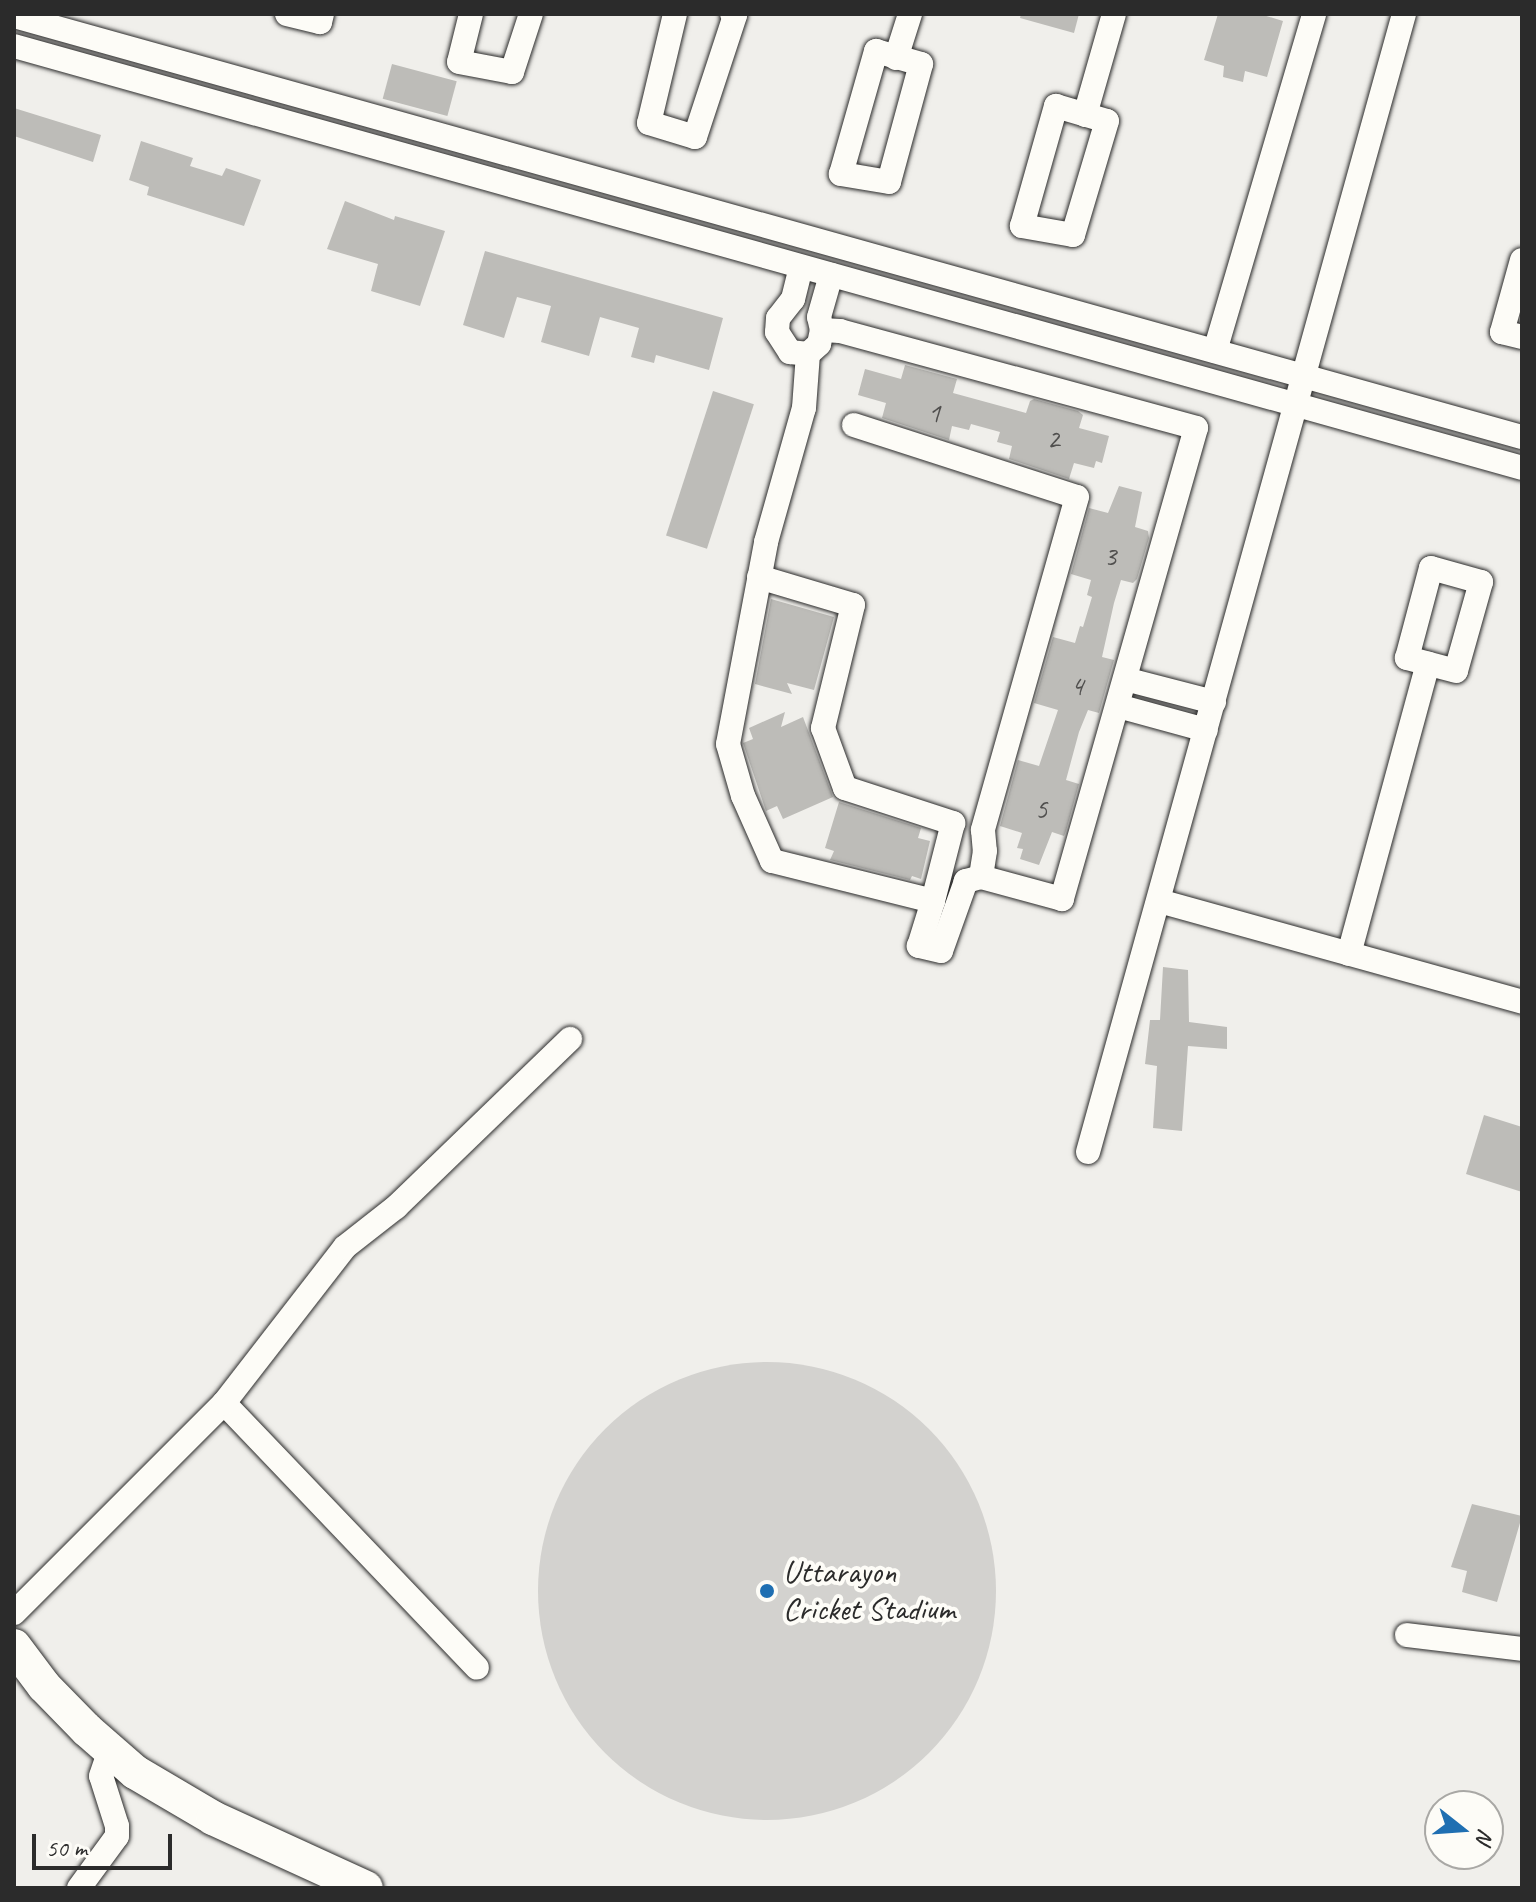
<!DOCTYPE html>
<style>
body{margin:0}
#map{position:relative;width:1536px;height:1902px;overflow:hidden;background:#f0efeb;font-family:Caveat,sans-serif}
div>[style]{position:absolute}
.green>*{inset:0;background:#d3d2cf}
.round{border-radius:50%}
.building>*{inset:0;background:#bdbcb8;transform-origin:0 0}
.roads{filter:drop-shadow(0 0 2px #2b2b2b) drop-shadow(0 0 2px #2b2b2b)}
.minor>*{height:24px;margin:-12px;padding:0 12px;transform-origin:12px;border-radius:12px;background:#fdfcf7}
.highway>*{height:34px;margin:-17px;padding:0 17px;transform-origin:17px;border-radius:17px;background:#fdfcf7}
.dots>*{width:22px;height:22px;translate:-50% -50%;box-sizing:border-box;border:4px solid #fdfcf7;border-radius:50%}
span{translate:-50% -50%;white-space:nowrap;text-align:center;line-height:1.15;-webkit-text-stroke:8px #fdfcf7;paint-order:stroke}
.number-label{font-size:28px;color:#504f4e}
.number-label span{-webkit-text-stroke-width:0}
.poi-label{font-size:32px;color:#2b2b2b}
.left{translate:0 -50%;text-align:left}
.frame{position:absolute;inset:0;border:16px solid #2b2b2b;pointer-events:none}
.north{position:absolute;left:1424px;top:1790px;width:80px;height:80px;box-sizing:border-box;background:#fdfcf7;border:2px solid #a9a8a5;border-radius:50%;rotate:107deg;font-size:22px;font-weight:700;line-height:32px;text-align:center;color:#2b2b2b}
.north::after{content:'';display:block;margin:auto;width:28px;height:36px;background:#1f6fb2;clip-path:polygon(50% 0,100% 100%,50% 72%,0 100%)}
.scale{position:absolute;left:32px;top:1834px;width:140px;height:36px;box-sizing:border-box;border:4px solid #2b2b2b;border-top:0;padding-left:10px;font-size:24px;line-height:28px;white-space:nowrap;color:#2b2b2b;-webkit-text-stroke:6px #fdfcf7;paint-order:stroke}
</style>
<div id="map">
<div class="green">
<div class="round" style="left:538px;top:1362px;width:458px;height:458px"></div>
</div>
<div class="building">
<div style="clip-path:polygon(1021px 14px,1079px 14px,1074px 33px,1020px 18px)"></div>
<div style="clip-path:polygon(1218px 14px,1260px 14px,1283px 21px,1267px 77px,1245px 71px,1243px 82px,1223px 77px,1224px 66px,1204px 60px)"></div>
<div style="left:392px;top:64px;width:67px;height:36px;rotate:15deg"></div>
<div style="clip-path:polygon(14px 108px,101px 135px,93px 162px,14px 136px)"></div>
<div style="clip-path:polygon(141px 141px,193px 158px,190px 166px,222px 176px,226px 168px,261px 180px,244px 226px,147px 195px,149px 187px,129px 180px)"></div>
<div style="clip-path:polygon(345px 201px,394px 220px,395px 216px,445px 231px,420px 306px,371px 291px,378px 264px,327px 249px)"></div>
<div style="clip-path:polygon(485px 251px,723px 318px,709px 370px,656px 355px,654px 363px,631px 357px,639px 328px,600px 317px,589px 356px,541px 342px,551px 306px,517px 297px,504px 338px,463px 325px)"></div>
<div style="clip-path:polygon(905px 365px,957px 379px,953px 393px,1026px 413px,1030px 401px,1034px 399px,1078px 411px,1083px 415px,1079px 428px,1109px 436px,1102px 463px,1096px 461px,1094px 468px,1074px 463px,1069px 479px,1009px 459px,1012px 446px,997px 442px,1000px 432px,971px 424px,969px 430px,952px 426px,949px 440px,882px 418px,886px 403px,858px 395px,865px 369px,901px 379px)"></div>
<div style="left:713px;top:391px;width:43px;height:152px;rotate:18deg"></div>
<div style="clip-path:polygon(1119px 486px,1142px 492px,1135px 527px,1148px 531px,1149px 538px,1137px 579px,1133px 583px,1121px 580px,1114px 603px,1102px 657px,1114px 660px,1099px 713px,1088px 710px,1079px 732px,1066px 780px,1079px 784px,1066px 831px,1064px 836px,1052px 832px,1039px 865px,1020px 859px,1023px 849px,1017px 848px,1022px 833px,1000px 826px,1018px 760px,1039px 766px,1058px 710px,1034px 703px,1053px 637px,1075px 643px,1080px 626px,1083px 627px,1092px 597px,1087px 595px,1091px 580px,1071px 574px,1089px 508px,1108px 513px)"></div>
<div style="clip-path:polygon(771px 599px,834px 617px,814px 690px,787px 683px,792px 694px,755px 684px)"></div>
<div style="clip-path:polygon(785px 712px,781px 727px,803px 717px,833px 797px,783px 819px,777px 806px,766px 811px,743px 743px,753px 739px,749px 728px)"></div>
<div style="clip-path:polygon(839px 802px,921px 828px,918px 838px,930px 841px,921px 879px,912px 876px,910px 880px,830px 860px,834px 851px,825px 848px)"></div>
<div style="clip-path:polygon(1163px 967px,1188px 970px,1189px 1022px,1227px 1027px,1227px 1049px,1188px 1046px,1182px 1131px,1153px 1128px,1157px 1066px,1145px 1064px,1150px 1020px,1160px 1020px)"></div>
<div style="clip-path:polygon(1484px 1115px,1522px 1127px,1522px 1192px,1466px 1174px)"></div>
<div style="clip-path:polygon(1472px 1504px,1522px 1516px,1497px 1602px,1462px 1592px,1467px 1571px,1451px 1567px)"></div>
</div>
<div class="roads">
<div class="minor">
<div style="left:287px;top:14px;width:34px;rotate:14deg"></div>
<div style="left:320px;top:22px;width:8px;rotate:-76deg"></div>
<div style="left:471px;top:14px;width:49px;rotate:104deg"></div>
<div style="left:459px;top:62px;width:54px;rotate:10.7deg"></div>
<div style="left:512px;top:72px;width:61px;rotate:-71.9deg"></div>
<div style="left:675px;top:14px;width:112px;rotate:103.4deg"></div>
<div style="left:649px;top:123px;width:48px;rotate:16.9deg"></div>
<div style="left:695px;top:137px;width:128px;rotate:-71.8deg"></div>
<div style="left:735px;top:15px;width:3px;rotate:-162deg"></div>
<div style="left:14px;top:16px;width:1566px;rotate:15.6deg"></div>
<div style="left:14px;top:46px;width:1566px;rotate:15.63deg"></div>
<div style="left:876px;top:51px;width:47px;rotate:16.1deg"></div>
<div style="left:921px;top:64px;width:122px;rotate:105.2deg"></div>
<div style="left:889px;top:182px;width:49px;rotate:-170.5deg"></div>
<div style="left:841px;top:174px;width:128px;rotate:-74.1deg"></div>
<div style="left:896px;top:58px;width:46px;rotate:-72.3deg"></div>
<div style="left:1056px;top:106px;width:53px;rotate:16.4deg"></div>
<div style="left:1107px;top:121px;width:119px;rotate:106.6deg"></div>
<div style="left:1073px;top:235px;width:52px;rotate:-170deg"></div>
<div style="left:1022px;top:226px;width:125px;rotate:-74.2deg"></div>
<div style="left:1085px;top:115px;width:105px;rotate:-74deg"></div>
<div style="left:1522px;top:260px;width:75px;rotate:105.5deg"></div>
<div style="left:1502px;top:332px;width:21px;rotate:14deg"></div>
<div style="left:801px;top:267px;width:33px;rotate:104deg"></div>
<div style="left:793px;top:299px;width:24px;rotate:128deg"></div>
<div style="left:778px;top:318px;width:14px;rotate:94deg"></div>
<div style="left:777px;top:332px;width:24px;rotate:57deg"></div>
<div style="left:790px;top:352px;width:18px;rotate:6deg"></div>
<div style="left:822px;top:330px;width:18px;rotate:3deg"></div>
<div style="left:840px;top:331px;width:369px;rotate:15.2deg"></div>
<div style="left:1196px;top:428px;width:490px;rotate:105.9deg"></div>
<div style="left:1062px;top:899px;width:84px;rotate:-164.8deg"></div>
<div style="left:981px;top:877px;width:16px;rotate:165deg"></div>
<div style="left:966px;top:881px;width:74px;rotate:109.7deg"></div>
<div style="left:941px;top:951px;width:23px;rotate:-167deg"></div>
<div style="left:919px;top:946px;width:47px;rotate:-72.7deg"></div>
<div style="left:933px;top:901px;width:166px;rotate:-166deg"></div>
<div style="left:772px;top:861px;width:71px;rotate:-114deg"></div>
<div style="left:743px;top:796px;width:54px;rotate:-106.1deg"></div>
<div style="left:728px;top:744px;width:206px;rotate:-79.3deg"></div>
<div style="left:766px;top:542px;width:139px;rotate:-74.2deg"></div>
<div style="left:804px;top:408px;width:54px;rotate:-85.8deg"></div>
<div style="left:808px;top:354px;width:15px;rotate:-42deg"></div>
<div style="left:819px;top:344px;width:14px;rotate:-78deg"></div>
<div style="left:822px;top:330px;width:13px;rotate:-103deg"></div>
<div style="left:819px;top:317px;width:44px;rotate:-74.1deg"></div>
<div style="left:1215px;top:351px;width:351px;rotate:-73.6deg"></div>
<div style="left:854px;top:425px;width:234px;rotate:17.9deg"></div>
<div style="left:1077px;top:497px;width:346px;rotate:105.8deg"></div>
<div style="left:983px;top:830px;width:21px;rotate:85deg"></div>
<div style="left:985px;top:851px;width:26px;rotate:99deg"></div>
<div style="left:1431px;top:568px;width:52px;rotate:15.6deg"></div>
<div style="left:1481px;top:582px;width:92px;rotate:105.7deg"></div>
<div style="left:1456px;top:671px;width:51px;rotate:-165.1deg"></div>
<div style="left:1407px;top:658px;width:93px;rotate:-75.1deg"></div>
<div style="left:759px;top:577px;width:98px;rotate:16.6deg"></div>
<div style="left:853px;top:605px;width:127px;rotate:103.7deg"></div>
<div style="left:823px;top:728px;width:64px;rotate:69.9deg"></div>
<div style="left:845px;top:788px;width:114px;rotate:18deg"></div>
<div style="left:953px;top:823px;width:81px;rotate:104.4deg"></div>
<div style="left:1125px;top:679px;width:92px;rotate:14.5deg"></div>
<div style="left:1118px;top:706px;width:91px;rotate:15.3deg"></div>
<div style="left:1159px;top:901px;width:377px;rotate:15.5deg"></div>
<div style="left:1349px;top:954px;width:301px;rotate:-74.8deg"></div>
<div style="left:1088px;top:1152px;width:1181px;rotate:-74.48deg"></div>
<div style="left:224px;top:1403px;width:366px;rotate:46.3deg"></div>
<div style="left:14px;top:1613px;width:297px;rotate:-45deg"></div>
<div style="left:224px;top:1403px;width:197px;rotate:-52.2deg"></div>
<div style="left:345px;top:1247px;width:65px;rotate:-38.1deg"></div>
<div style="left:396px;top:1207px;width:242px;rotate:-44deg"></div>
<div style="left:1407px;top:1635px;width:116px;rotate:6.9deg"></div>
<div style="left:79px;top:1888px;width:64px;rotate:-53.8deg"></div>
<div style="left:117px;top:1836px;width:10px;rotate:-90deg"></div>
<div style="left:117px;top:1826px;width:52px;rotate:-107.7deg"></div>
<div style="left:101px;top:1776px;width:28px;rotate:-71deg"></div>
</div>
<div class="highway">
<div style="left:14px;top:1646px;width:50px;rotate:53.1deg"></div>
<div style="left:44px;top:1686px;width:62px;rotate:45.7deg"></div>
<div style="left:87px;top:1730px;width:64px;rotate:41.2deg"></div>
<div style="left:135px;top:1772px;width:91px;rotate:30.5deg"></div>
<div style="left:213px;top:1818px;width:168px;rotate:24.6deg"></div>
</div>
</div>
<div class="dots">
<div style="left:767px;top:1591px;background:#1f6fb2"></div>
</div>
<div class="number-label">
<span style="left:934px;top:413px">1</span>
<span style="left:1053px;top:439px">2</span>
<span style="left:1110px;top:556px">3</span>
<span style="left:1077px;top:686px">4</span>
<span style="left:1041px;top:809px">5</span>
</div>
<div class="poi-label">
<span class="left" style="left:783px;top:1591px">Uttarayon<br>Cricket Stadium</span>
</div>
<div class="frame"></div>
<div class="north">N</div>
<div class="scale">50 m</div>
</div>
